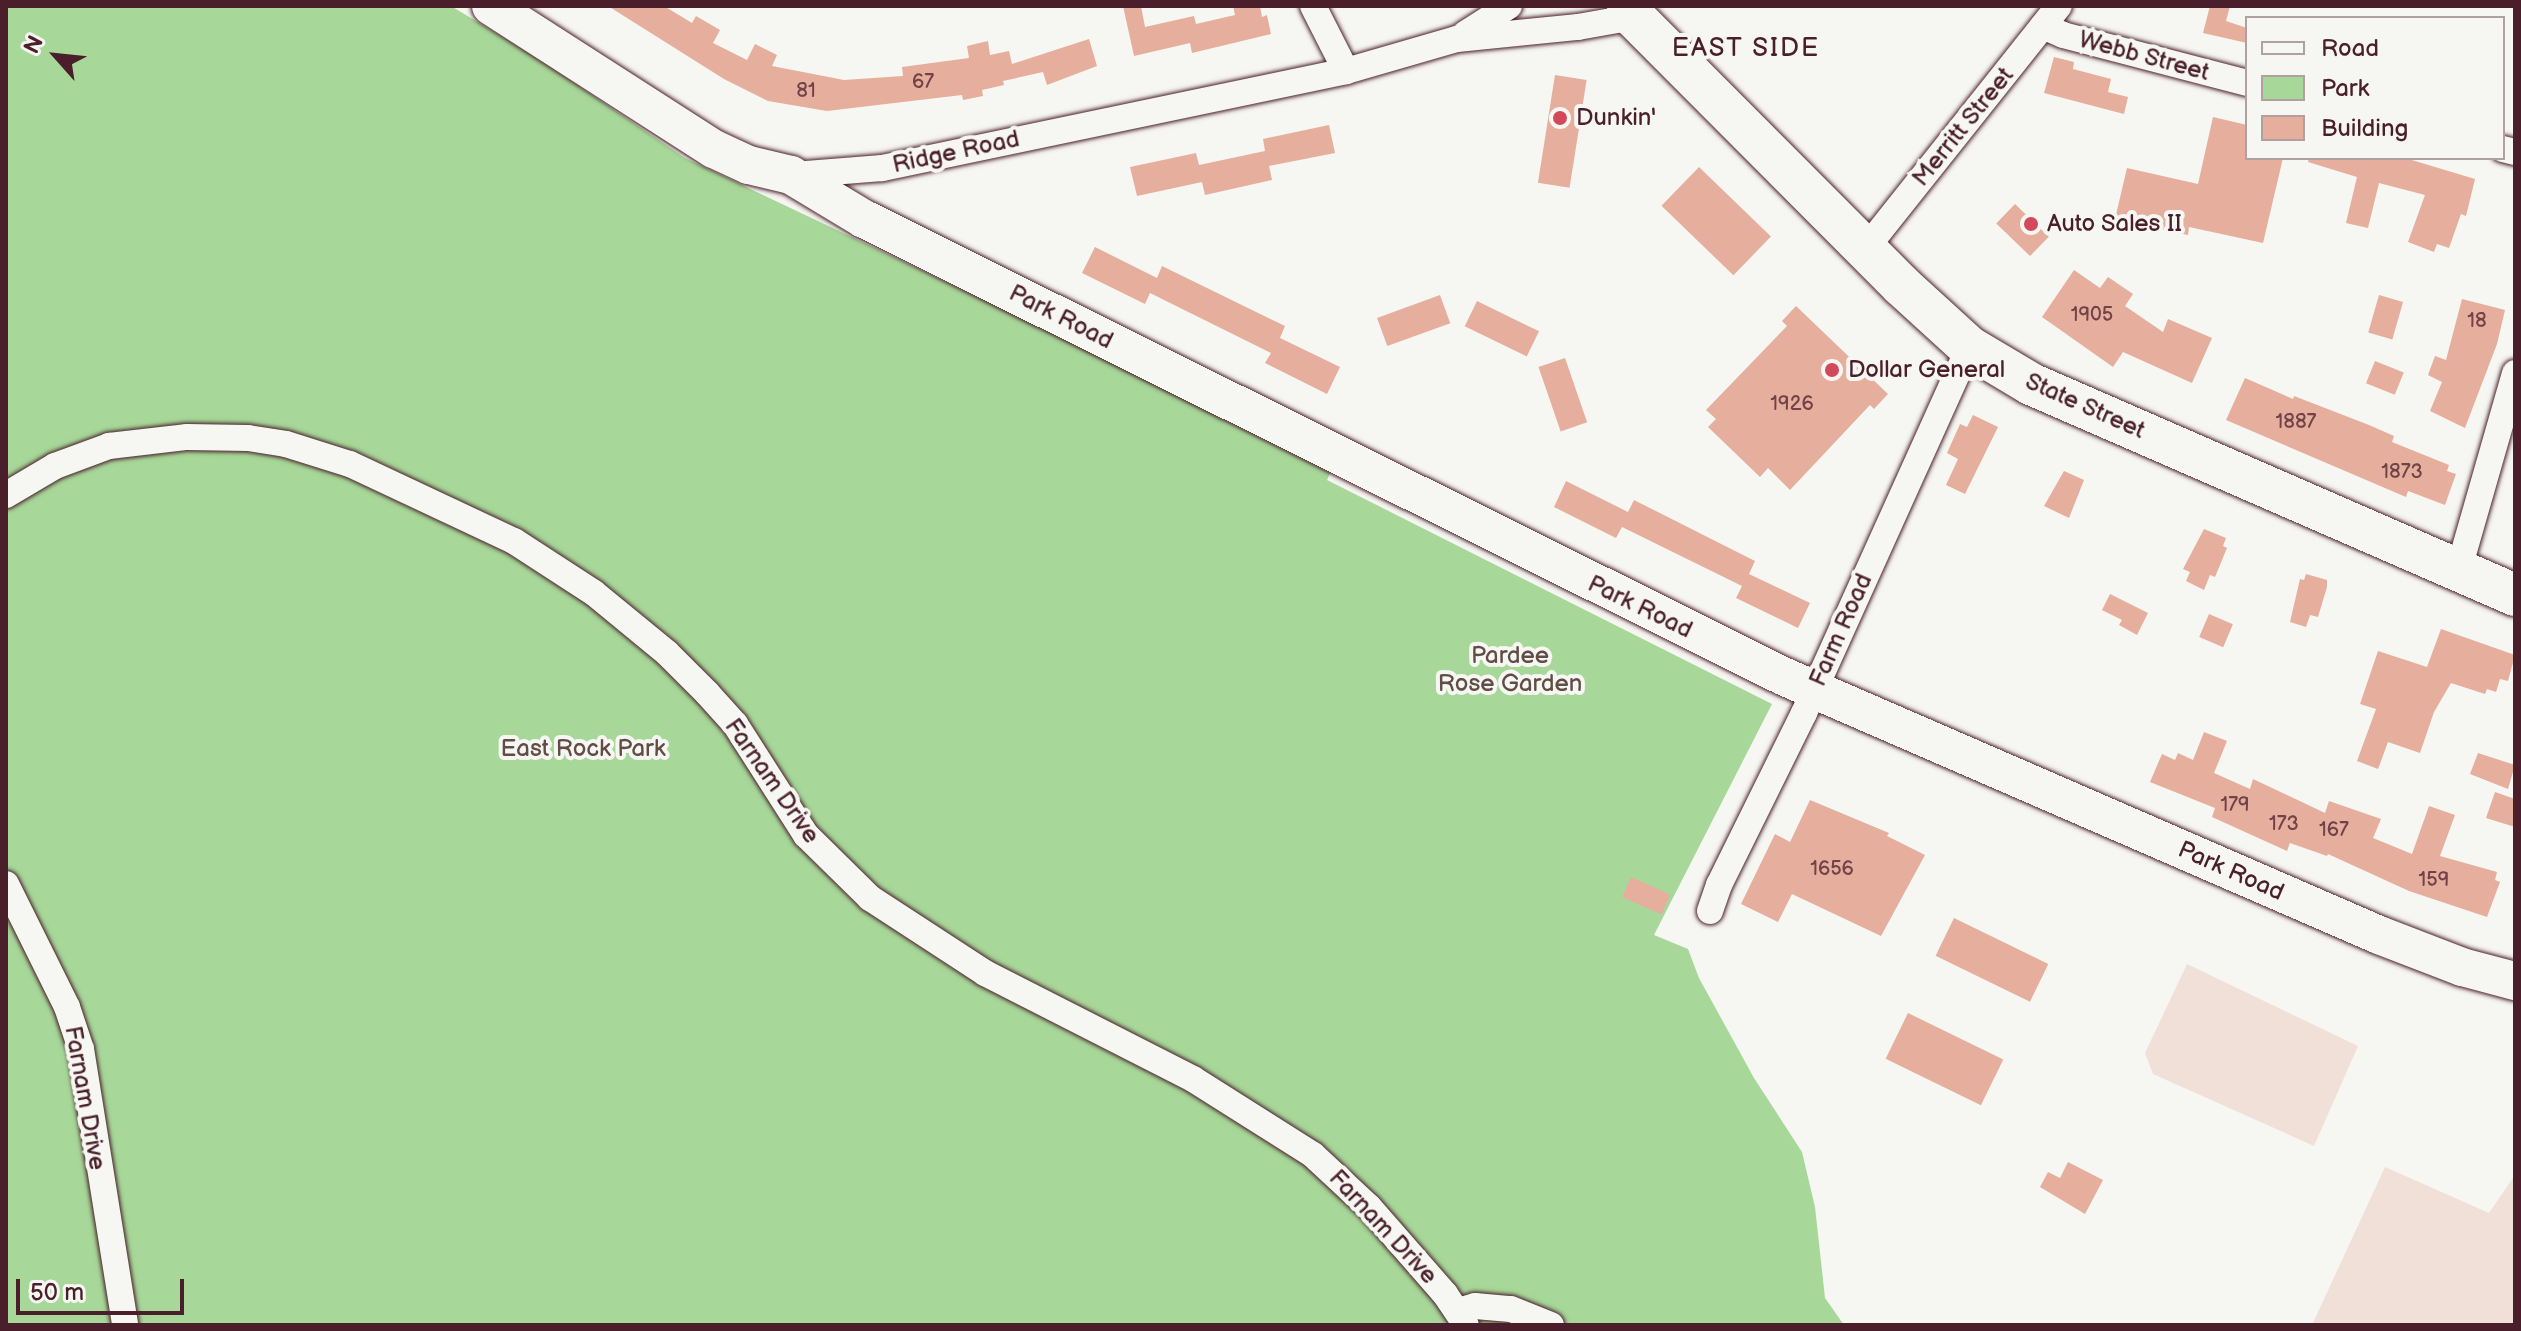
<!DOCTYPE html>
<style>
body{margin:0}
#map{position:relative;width:2521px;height:1331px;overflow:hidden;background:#f6f6f2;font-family:"Balsamiq Sans",sans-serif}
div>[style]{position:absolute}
.built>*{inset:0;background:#f1e0d8}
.green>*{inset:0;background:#a7d899}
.building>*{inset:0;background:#e6ae9d;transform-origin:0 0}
.roads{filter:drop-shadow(0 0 2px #4a1f2b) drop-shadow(0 0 2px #4a1f2b)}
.street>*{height:26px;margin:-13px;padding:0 13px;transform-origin:13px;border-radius:13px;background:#f6f6f2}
.secondary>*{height:38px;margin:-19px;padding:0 19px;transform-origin:19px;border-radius:19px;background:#f6f6f2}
.primary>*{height:42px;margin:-21px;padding:0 21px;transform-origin:21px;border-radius:21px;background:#f6f6f2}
.dots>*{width:22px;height:22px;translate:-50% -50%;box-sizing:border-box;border:4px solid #f6f6f2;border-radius:50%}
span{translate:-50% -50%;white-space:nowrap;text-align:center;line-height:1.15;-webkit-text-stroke:8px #f6f6f2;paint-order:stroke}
.number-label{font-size:20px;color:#714348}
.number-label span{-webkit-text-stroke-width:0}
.street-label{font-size:24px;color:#4a1f2b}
.poi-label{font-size:24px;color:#4a1f2b}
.left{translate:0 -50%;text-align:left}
.park-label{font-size:24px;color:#614d46}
.neighbourhood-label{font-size:26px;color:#4a1f2b;letter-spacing:2px}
.frame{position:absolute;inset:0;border:8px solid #4a1f2b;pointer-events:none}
.legend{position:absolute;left:2245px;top:16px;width:260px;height:144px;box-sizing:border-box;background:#f6f6f2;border:2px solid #b1a0a2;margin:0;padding:10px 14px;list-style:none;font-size:24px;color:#4a1f2b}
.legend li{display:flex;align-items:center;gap:16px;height:40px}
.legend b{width:40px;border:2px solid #b1a0a2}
.north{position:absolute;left:16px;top:16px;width:80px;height:80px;-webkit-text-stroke:6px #f6f6f2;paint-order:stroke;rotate:297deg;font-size:22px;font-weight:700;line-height:32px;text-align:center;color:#4a1f2b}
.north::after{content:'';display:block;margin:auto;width:28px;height:36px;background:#4a1f2b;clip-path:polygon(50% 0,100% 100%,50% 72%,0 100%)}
.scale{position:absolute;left:16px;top:1279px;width:168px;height:36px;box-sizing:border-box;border:4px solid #4a1f2b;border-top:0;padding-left:10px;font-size:24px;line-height:28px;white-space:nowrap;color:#4a1f2b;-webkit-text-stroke:6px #f6f6f2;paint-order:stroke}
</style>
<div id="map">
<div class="built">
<div style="clip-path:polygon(2187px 964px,2358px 1046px,2314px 1146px,2153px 1074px,2145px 1053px)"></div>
<div style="clip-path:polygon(2385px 1167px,2489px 1213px,2515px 1175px,2515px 1325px,2312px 1325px)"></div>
</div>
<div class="green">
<div style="clip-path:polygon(6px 6px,451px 6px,539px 59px,685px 158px,1212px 408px,1332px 469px,1327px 480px,1772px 704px,1654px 935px,1688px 949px,1699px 978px,1754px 1078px,1802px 1152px,1815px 1207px,1825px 1298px,1844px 1325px,6px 1325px)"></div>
</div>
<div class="building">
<div style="clip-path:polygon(608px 6px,664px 6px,692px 23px,696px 16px,720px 30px,713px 43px,747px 60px,755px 44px,777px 55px,772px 66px,844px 80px,903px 76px,902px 67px,969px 58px,967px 46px,988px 41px,990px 55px,1009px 51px,1012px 64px,1089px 39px,1097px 66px,1047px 85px,1043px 72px,1003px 81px,1004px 85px,982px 90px,983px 96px,963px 100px,962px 95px,827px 111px,768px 101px,724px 79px)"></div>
<div style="clip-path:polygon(1123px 6px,1141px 6px,1145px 27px,1194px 16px,1196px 24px,1235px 15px,1233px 6px,1260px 6px,1262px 17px,1267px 15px,1271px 34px,1192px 53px,1190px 43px,1134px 56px)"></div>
<div style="clip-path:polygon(2210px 6px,2230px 6px,2226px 21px,2247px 28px,2247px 43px,2203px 33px)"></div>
<div style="clip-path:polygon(2054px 57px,2074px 62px,2073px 69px,2111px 79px,2108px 92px,2128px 97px,2124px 114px,2044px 93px)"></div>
<div style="left:1555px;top:75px;width:32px;height:109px;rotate:9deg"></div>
<div style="clip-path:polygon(2213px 117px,2247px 125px,2247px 158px,2283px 158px,2263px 243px,2189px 227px,2188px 235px,2115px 219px,2127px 168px,2198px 184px)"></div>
<div style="clip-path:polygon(1329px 125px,1335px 153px,1269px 166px,1272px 180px,1205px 195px,1202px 182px,1137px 196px,1130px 167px,1196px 153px,1199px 165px,1265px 151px,1263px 139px)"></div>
<div style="clip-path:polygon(2309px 158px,2405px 158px,2475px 179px,2466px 216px,2461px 214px,2449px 248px,2437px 244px,2434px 252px,2408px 242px,2425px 195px,2379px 183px,2368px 228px,2346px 223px,2357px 177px,2308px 162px)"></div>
<div style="left:1699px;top:167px;width:100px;height:54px;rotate:44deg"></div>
<div style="left:2015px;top:204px;width:47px;height:27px;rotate:44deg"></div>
<div style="clip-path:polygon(1095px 247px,1157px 278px,1162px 266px,1285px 326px,1280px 338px,1340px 367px,1327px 394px,1265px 363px,1271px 353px,1150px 293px,1145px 304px,1082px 273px)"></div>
<div style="clip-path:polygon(2074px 270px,2100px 288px,2108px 277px,2133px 294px,2125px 306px,2163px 332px,2168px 319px,2212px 338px,2192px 383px,2123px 352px,2113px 367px,2042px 317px)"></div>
<div style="left:1440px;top:295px;width:30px;height:67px;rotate:70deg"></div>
<div style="left:2379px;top:295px;width:25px;height:39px;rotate:16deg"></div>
<div style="clip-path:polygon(2462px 299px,2505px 310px,2497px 344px,2465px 428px,2430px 411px,2442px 382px,2428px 375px,2435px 356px,2446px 360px)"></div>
<div style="left:1477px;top:301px;width:69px;height:28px;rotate:26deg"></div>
<div style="clip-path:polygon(1796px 306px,1888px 394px,1874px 409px,1870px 405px,1790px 490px,1768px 468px,1760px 477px,1708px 427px,1716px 419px,1706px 410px,1787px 326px,1782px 321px)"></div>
<div style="left:1565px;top:358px;width:68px;height:28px;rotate:71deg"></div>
<div style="left:2375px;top:361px;width:31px;height:24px;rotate:22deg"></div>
<div style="clip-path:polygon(2245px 378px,2293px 399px,2294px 396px,2369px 425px,2394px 436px,2392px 442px,2449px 465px,2447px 471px,2456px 474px,2445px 505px,2408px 491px,2406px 497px,2226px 420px)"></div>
<div style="clip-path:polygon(1973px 415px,1998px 427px,1965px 494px,1946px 485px,1958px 459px,1947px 453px,1960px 424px,1967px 427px)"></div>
<div style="clip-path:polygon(2064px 471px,2084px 480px,2069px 518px,2044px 506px)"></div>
<div style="clip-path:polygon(1566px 481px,1628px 512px,1634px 500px,1755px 561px,1749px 574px,1810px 603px,1798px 628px,1736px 598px,1742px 586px,1622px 527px,1616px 538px,1554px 507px)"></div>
<div style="clip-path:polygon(2204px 529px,2226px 538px,2223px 546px,2227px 548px,2215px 577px,2210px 575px,2204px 590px,2186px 581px,2190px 572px,2183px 569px)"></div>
<div style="clip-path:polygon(2306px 574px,2327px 580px,2327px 587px,2318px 617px,2310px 615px,2306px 627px,2290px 622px,2300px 579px,2304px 580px)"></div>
<div style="clip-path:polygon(2110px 594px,2148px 613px,2137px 635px,2119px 625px,2122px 620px,2102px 610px)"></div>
<div style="left:2209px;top:614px;width:26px;height:25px;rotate:23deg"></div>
<div style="clip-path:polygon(2441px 629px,2515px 655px,2508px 681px,2500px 679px,2496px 692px,2487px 689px,2485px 694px,2451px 683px,2434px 712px,2420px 753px,2388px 742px,2378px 769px,2357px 761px,2376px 709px,2360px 704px,2378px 651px,2427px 667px)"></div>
<div style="clip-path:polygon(2204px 732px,2227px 741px,2214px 773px,2250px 789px,2253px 779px,2325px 813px,2329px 801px,2381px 819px,2373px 838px,2412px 854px,2429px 806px,2455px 815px,2440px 856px,2497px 872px,2495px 880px,2500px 882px,2487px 917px,2409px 891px,2328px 854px,2327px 856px,2290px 843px,2287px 851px,2212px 817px,2215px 808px,2150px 782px,2162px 754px,2175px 760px,2178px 753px,2193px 760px)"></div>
<div style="clip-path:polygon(2478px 753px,2515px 765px,2508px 789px,2470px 774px)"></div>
<div style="clip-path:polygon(2495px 792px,2515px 799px,2515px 827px,2486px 818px)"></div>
<div style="clip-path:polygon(1810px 800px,1889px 833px,1887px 836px,1925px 855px,1881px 936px,1792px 894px,1778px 922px,1741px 904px,1775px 834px,1790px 842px)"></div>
<div style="left:1631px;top:877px;width:43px;height:22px;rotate:24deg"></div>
<div style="left:1954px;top:918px;width:105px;height:42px;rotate:26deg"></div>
<div style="left:1908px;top:1013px;width:106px;height:51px;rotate:26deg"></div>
<div style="clip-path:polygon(2068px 1162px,2103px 1180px,2085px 1214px,2040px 1187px,2048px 1172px,2060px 1178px)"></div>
</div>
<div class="roads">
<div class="street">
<div style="left:1313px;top:6px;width:73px;rotate:63.1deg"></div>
<div style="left:2043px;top:26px;width:22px;rotate:24deg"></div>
<div style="left:2063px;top:35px;width:190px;rotate:14.6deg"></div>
<div style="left:1465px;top:34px;width:52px;rotate:-32.5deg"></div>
<div style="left:2503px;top:149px;width:12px;rotate:14deg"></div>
<div style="left:794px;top:175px;width:88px;rotate:-4.5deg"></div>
<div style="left:882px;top:168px;width:474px;rotate:-11.8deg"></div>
<div style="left:1346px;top:71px;width:116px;rotate:-16.1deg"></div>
<div style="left:1457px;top:39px;width:122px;rotate:-5.7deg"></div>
<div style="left:1578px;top:27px;width:57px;rotate:-10.1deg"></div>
<div style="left:1867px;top:247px;width:308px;rotate:-51.5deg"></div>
<div style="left:6px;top:495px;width:57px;rotate:-30.6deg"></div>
<div style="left:55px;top:466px;width:58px;rotate:-20.3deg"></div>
<div style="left:109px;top:446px;width:79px;rotate:-6.6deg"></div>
<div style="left:187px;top:437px;width:61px;rotate:0.9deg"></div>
<div style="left:248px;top:438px;width:38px;rotate:9deg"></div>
<div style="left:286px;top:444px;width:67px;rotate:17.4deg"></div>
<div style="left:350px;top:464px;width:181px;rotate:25.2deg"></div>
<div style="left:514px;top:541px;width:95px;rotate:33deg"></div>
<div style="left:594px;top:593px;width:94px;rotate:39.4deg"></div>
<div style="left:667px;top:653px;width:57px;rotate:45deg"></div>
<div style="left:707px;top:693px;width:42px;rotate:47.9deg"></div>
<div style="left:735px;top:724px;width:132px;rotate:57.4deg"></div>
<div style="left:806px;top:835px;width:90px;rotate:44.5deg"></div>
<div style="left:870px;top:898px;width:137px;rotate:33.1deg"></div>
<div style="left:985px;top:973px;width:233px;rotate:27deg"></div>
<div style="left:1193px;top:1079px;width:142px;rotate:32.3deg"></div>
<div style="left:1313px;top:1155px;width:76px;rotate:42.9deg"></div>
<div style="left:1369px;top:1207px;width:116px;rotate:48.9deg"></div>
<div style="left:1445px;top:1294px;width:37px;rotate:56deg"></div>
<div style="left:2458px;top:572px;width:207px;rotate:-74deg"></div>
<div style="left:6px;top:884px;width:137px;rotate:63.6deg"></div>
<div style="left:67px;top:1007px;width:44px;rotate:71.6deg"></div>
<div style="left:81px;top:1049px;width:279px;rotate:80.9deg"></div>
<div style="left:1710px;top:911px;width:28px;rotate:-71deg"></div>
<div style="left:1719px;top:885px;width:192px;rotate:-63.7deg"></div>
<div style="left:1804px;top:713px;width:401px;rotate:-65.7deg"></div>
<div style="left:1458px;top:1311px;width:18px;rotate:-16deg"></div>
<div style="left:1475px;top:1306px;width:36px;rotate:5deg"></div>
<div style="left:1511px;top:1309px;width:43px;rotate:21.8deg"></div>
</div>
<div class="secondary">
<div style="left:491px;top:6px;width:265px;rotate:32.7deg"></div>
<div style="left:714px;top:149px;width:38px;rotate:25deg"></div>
<div style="left:749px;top:165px;width:43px;rotate:13.4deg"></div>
<div style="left:791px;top:175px;width:85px;rotate:31.1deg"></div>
<div style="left:864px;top:219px;width:1029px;rotate:26.44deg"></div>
<div style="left:1785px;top:677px;width:648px;rotate:23.48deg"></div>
<div style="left:2379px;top:935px;width:89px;rotate:21.1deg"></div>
<div style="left:2462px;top:967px;width:55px;rotate:14.8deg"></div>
</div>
<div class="primary">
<div style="left:1628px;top:6px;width:13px;rotate:61deg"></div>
<div style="left:1634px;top:17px;width:378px;rotate:45.1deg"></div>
<div style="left:1901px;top:285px;width:92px;rotate:42.4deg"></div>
<div style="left:1969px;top:347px;width:72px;rotate:30.8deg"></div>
<div style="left:2031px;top:384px;width:528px;rotate:23.55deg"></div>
</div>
</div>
<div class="dots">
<div style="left:1560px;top:118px;background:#d1495b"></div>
<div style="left:2031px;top:224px;background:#d1495b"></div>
<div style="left:1832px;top:370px;background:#d1495b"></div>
</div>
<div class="number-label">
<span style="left:923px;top:82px">67</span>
<span style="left:806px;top:91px">81</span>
<span style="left:2092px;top:315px">1905</span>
<span style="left:2477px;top:321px">18</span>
<span style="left:1792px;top:404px">1926</span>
<span style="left:2296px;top:422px">1887</span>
<span style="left:2402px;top:472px">1873</span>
<span style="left:2235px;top:805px">179</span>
<span style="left:2284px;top:824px">173</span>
<span style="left:2334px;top:830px">167</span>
<span style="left:1832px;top:869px">1656</span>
<span style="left:2434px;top:880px">159</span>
</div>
<div class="street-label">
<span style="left:2144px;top:56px;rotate:15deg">Webb Street</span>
<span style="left:1963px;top:127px;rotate:-51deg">Merritt Street</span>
<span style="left:956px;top:152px;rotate:-12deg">Ridge Road</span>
<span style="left:1061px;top:317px;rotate:27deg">Park Road</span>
<span style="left:2085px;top:406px;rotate:24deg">State Street</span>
<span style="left:1640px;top:607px;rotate:26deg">Park Road</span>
<span style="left:1841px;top:630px;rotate:-66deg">Farm Road</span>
<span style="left:772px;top:781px;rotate:55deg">Farnam Drive</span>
<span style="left:2231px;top:871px;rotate:24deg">Park Road</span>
<span style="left:85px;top:1098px;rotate:80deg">Farnam Drive</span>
<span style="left:1383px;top:1227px;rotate:47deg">Farnam Drive</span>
</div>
<div class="poi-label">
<span class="left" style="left:1576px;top:118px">Dunkin'</span>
<span class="left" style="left:2047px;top:224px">Auto Sales II</span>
<span class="left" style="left:1848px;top:370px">Dollar General</span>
</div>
<div class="park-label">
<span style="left:1510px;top:670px">Pardee<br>Rose Garden</span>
<span style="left:583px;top:749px">East Rock Park</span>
</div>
<div class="neighbourhood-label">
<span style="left:1746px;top:49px">EAST SIDE</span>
</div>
<div class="frame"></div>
<ul class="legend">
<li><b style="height:10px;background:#f6f6f2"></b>Road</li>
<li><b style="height:22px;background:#a7d899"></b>Park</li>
<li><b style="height:22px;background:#e6ae9d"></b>Building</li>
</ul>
<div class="north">N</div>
<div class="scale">50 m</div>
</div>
